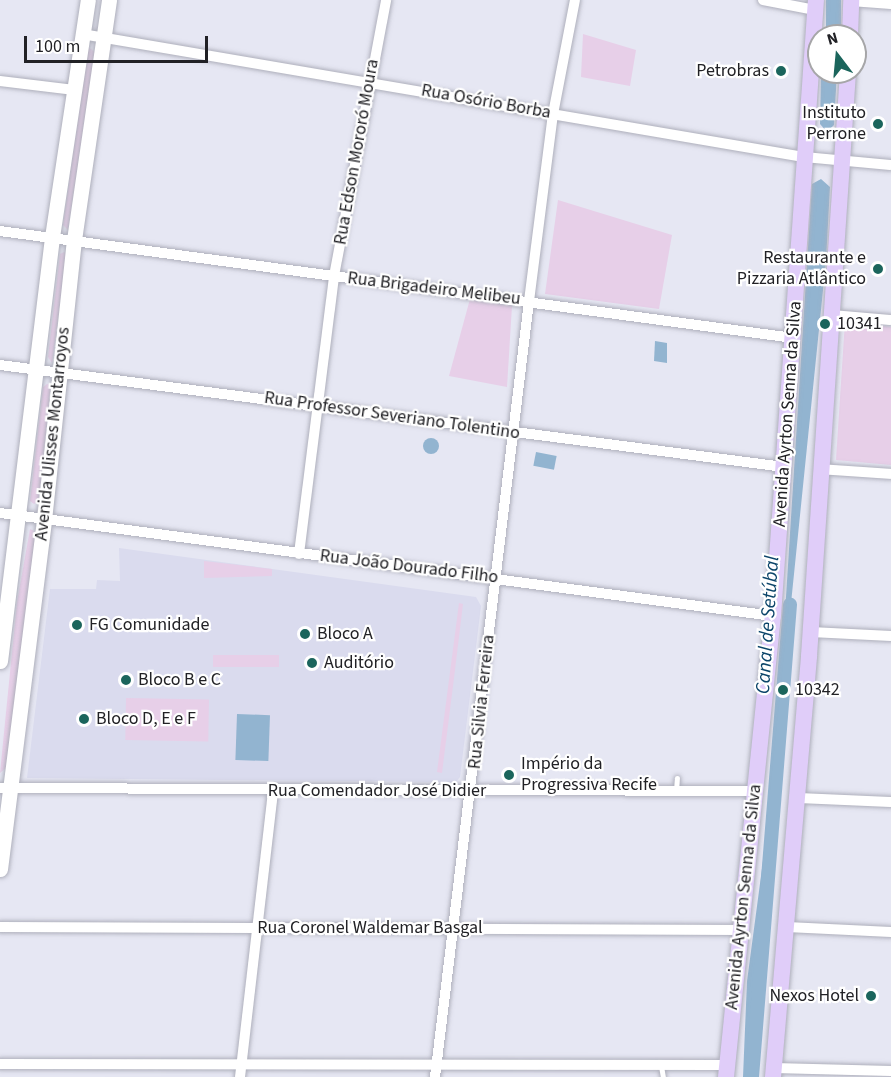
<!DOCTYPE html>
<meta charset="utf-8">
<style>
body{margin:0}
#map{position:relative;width:891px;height:1077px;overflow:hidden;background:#e6e7f3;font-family:"Source Sans 3",sans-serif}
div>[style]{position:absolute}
.built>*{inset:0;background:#dadbee}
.green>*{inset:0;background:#e7cfe8;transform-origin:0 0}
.water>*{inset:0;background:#92b4d0;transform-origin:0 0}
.round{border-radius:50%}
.canal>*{height:14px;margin:-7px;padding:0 7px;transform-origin:7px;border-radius:7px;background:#92b4d0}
.roads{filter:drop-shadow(0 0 2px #aeafbb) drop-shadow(0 0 2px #aeafbb)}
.service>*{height:5px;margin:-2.5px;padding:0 2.5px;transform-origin:2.5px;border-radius:2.5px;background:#fff}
.minor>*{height:10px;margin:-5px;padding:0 5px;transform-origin:5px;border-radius:5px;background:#fff}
.secondary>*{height:15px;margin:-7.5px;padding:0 7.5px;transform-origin:7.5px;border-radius:7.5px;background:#fff}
.primary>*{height:16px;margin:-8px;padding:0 8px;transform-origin:8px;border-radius:8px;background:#e0cdf9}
.dots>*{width:16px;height:16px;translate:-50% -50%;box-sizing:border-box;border:3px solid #fff;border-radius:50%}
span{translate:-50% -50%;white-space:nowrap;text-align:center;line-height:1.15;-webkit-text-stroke:4.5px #fff;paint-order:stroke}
.poi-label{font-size:18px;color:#212125}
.right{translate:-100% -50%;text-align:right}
.left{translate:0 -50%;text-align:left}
.street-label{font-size:18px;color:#212125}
.water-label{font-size:20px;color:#0c456a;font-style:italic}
.north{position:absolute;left:807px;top:24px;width:60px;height:60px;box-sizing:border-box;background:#fff;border:2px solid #a6a6a8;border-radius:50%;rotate:344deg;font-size:16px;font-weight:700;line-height:24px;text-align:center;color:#212125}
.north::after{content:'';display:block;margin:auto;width:21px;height:27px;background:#1b655c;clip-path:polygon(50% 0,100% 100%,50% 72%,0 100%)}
.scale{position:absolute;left:24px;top:36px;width:184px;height:27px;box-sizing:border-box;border:3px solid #212125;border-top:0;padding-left:8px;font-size:18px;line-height:21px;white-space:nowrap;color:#212125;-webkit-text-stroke:4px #fff;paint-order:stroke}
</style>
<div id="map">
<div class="built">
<div style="clip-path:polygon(119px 548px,476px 597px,481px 606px,460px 777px,456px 782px,27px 778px,50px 589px,96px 589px,97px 580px,120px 581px)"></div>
</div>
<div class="green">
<div style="clip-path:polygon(583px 34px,636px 50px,630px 86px,581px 77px)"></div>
<div style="clip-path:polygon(88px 47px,95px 52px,68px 230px,63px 225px)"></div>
<div style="clip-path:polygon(558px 200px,672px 235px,659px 309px,545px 294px)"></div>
<div style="clip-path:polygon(64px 252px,67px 254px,52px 363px,48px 357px,60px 254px)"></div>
<div style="clip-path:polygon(470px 299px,512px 306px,507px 387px,449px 376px)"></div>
<div style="clip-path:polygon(845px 321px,891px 327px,891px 465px,836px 460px)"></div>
<div style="clip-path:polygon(47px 384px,51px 385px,39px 500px,34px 504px,30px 501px,43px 387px)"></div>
<div style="clip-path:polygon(30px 529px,34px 531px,35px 541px,6px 768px,0 773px,17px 602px)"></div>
<div style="clip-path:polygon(204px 561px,272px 569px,272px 576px,204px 578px)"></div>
<div style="clip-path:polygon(459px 603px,463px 604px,454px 678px,442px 773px,437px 772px)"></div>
<div style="left:213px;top:655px;width:66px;height:12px"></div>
<div style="left:126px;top:698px;width:83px;height:42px;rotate:1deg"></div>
</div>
<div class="water">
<div style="left:826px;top:0;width:15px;height:36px"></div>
<div style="clip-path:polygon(821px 72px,837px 72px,834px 125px,827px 132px,820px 124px)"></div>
<div style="clip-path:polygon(821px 179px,830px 187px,826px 261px,789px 623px,751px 1077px,743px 1077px,747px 981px,775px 771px,812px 184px)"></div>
<div style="clip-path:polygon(655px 341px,667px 343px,667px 363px,654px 361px)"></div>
<div class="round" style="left:423px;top:438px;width:16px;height:16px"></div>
<div style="left:536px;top:452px;width:21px;height:14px;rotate:11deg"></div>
<div style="left:237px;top:714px;width:33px;height:46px;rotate:2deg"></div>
</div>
<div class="canal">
<div style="left:752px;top:1077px;width:474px;rotate:-85.4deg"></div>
</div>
<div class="roads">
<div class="service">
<div style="left:676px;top:791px;width:13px;rotate:-86deg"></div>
<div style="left:661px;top:1066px;width:11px;rotate:80deg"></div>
</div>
<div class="minor">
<div style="left:763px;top:0;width:53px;rotate:10.9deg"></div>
<div style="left:851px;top:1px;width:40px;rotate:4.3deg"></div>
<div style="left:82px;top:34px;width:732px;rotate:9.67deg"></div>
<div style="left:804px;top:157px;width:87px;rotate:5.3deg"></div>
<div style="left:0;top:81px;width:75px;rotate:6.9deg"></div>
<div style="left:0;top:231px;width:800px;rotate:7.68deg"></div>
<div style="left:831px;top:315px;width:60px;rotate:4.8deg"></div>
<div style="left:0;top:365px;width:791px;rotate:7.41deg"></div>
<div style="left:820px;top:469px;width:71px;rotate:4deg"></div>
<div style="left:0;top:513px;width:780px;rotate:7.59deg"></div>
<div style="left:299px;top:554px;width:280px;rotate:-82.8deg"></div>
<div style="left:334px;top:276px;width:281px;rotate:-79.3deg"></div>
<div style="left:811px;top:632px;width:80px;rotate:2.9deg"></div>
<div style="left:0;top:788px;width:755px;rotate:0.23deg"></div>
<div style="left:798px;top:798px;width:93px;rotate:2.5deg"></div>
<div style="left:0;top:927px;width:741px;rotate:0.23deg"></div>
<div style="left:787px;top:927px;width:104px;rotate:2.8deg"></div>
<div style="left:0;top:1064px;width:727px;rotate:0.08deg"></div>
<div style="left:774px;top:1068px;width:117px;rotate:1.5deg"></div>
<div style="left:240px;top:1077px;width:289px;rotate:-83.4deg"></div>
<div style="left:435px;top:1077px;width:782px;rotate:-83.09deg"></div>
<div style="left:529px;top:301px;width:189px;rotate:-82.7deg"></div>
<div style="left:553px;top:114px;width:116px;rotate:-79.1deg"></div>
</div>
<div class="secondary">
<div style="left:0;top:661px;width:427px;rotate:-83deg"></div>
<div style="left:52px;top:237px;width:240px;rotate:-81.4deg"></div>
<div style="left:0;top:869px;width:352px;rotate:-82.8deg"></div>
<div style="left:44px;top:520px;width:282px;rotate:-83.9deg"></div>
<div style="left:74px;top:240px;width:243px;rotate:-81.7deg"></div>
</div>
<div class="primary">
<div style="left:850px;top:36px;width:36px;rotate:-88deg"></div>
<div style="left:726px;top:1077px;width:463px;rotate:-84.2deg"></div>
<div style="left:773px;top:616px;width:617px;rotate:-86.01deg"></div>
<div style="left:773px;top:1077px;width:423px;rotate:-85.1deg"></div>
<div style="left:809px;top:656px;width:585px;rotate:-86.18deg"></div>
</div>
</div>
<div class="dots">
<div style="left:781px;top:71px;background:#1b655c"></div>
<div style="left:878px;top:124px;background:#1b655c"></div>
<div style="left:878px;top:269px;background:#1b655c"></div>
<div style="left:825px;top:324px;background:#1b655c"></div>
<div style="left:77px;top:625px;background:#1b655c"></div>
<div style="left:305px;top:634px;background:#1b655c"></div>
<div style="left:312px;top:663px;background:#1b655c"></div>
<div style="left:126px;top:680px;background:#1b655c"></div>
<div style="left:783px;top:690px;background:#1b655c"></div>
<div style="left:84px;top:719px;background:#1b655c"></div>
<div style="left:509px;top:775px;background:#1b655c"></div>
<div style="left:871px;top:996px;background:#1b655c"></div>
</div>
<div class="poi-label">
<span class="right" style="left:769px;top:71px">Petrobras</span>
<span class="right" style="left:866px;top:124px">Instituto<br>Perrone</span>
<span class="right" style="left:866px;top:269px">Restaurante e<br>Pizzaria Atlântico</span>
<span class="left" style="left:837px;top:324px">10341</span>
<span class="left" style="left:89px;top:625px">FG Comunidade</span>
<span class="left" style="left:317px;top:634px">Bloco A</span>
<span class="left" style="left:324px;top:663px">Auditório</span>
<span class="left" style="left:138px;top:680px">Bloco B e C</span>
<span class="left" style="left:795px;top:690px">10342</span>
<span class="left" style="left:96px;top:719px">Bloco D, E e F</span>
<span class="left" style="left:521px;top:775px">Império da<br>Progressiva Recife</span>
<span class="right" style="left:859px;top:996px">Nexos Hotel</span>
</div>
<div class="street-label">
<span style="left:486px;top:102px;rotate:10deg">Rua Osório Borba</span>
<span style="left:357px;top:152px;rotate:-80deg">Rua Edson Mororó Moura</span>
<span style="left:434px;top:289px;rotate:7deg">Rua Brigadeiro Melibeu</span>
<span style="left:788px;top:414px;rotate:-86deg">Avenida Ayrton Senna da Silva</span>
<span style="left:392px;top:416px;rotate:8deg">Rua Professor Severiano Tolentino</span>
<span style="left:53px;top:434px;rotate:-84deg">Avenida Ulisses Montarroyos</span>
<span style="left:409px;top:567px;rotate:7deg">Rua João Dourado Filho</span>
<span style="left:482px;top:702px;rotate:-84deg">Rua Silvia Ferreira</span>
<span style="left:377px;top:791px">Rua Comendador José Didier</span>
<span style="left:744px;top:897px;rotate:-84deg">Avenida Ayrton Senna da Silva</span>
<span style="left:370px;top:928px">Rua Coronel Waldemar Basgal</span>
</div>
<div class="water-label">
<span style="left:768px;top:625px;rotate:-86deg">Canal de Setúbal</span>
</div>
<div class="north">N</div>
<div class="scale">100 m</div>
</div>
